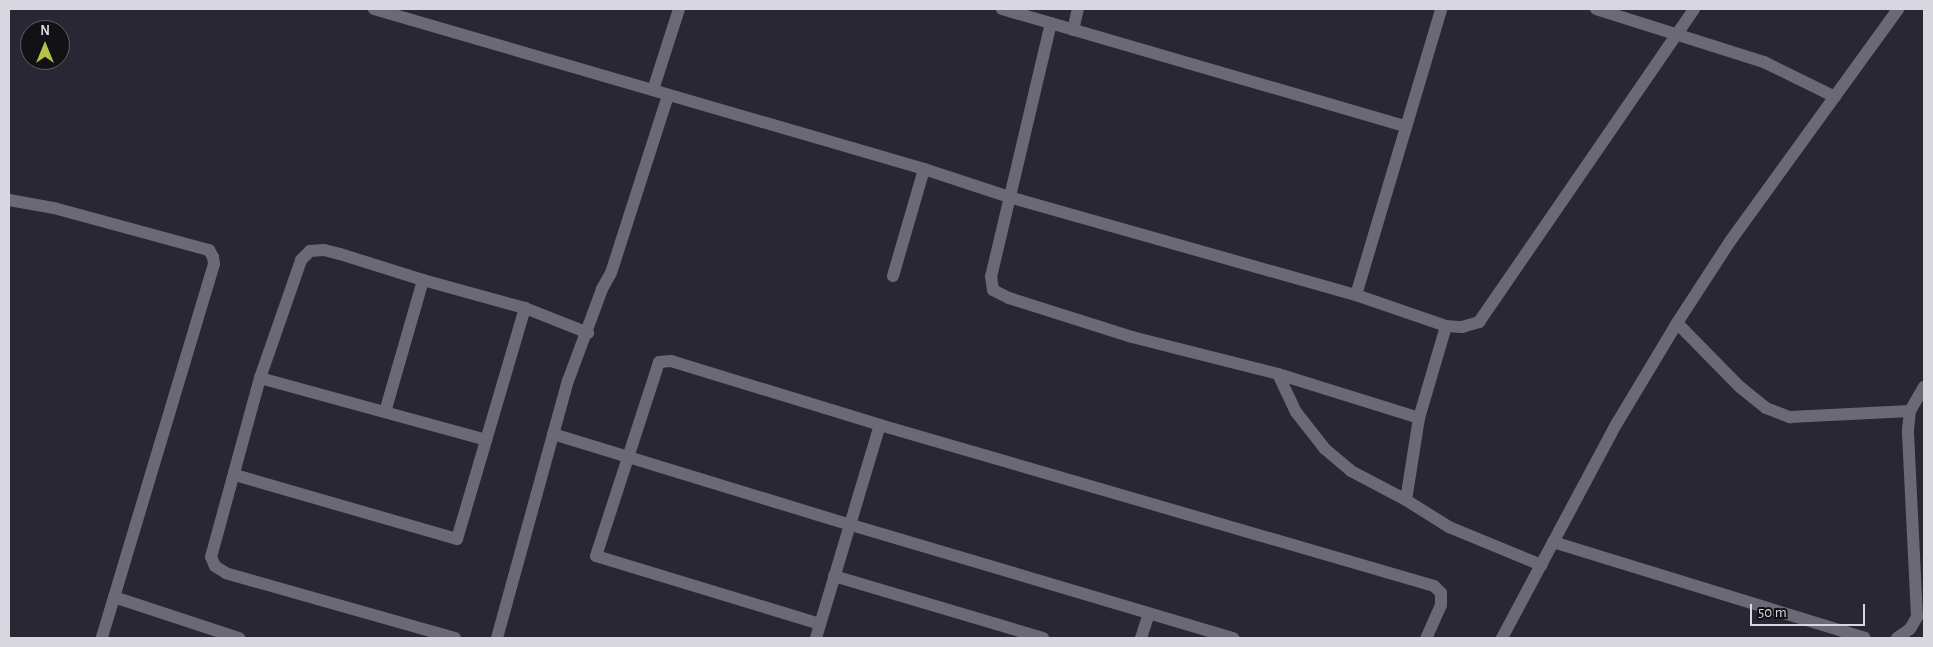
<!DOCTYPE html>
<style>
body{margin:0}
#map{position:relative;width:1933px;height:647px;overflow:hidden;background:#292733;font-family:"Alegreya Sans",sans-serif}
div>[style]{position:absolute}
.minor>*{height:12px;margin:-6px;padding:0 6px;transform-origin:6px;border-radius:6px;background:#6b6976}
.tertiary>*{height:12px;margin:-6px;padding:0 6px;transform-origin:6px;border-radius:6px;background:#6b6976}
span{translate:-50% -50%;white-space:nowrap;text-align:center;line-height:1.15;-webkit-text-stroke:4px #121116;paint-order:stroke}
.frame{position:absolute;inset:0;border:10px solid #d8d7df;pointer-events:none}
.north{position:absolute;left:20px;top:20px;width:50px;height:50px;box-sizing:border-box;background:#121116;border:1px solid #616066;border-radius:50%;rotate:0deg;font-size:14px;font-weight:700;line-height:20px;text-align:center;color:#d8d7df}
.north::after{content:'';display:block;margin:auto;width:18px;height:22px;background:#b7c148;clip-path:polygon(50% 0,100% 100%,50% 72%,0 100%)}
.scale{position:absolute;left:1750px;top:604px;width:115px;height:22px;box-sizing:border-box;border:2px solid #d8d7df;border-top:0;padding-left:6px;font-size:15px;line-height:18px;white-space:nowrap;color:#d8d7df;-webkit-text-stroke:4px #121116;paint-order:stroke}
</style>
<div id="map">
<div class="minor">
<div style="left:374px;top:9px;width:573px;rotate:16.22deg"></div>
<div style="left:924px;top:169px;width:89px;rotate:18.2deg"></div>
<div style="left:1009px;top:197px;width:361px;rotate:15.8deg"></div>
<div style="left:1356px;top:295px;width:95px;rotate:19deg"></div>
<div style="left:1446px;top:326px;width:16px;rotate:4deg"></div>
<div style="left:1462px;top:327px;width:18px;rotate:-16deg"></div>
<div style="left:1479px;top:322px;width:380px;rotate:-55.5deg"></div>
<div style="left:1002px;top:9px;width:420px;rotate:16.2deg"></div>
<div style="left:1596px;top:9px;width:176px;rotate:17.5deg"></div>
<div style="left:1764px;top:62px;width:79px;rotate:26.2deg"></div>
<div style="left:1051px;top:23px;width:260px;rotate:103.3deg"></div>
<div style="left:991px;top:276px;width:14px;rotate:82deg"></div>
<div style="left:993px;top:290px;width:18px;rotate:27deg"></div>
<div style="left:1009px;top:298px;width:129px;rotate:17.6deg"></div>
<div style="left:1132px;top:337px;width:151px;rotate:14.2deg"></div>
<div style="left:1278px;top:374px;width:148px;rotate:17.3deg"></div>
<div style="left:1073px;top:30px;width:22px;rotate:-77deg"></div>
<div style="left:653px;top:90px;width:85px;rotate:-72.2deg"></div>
<div style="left:9px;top:200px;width:46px;rotate:10.1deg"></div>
<div style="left:54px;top:208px;width:161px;rotate:15.2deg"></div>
<div style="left:209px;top:250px;width:8px;rotate:60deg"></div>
<div style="left:213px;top:257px;width:7px;rotate:82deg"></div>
<div style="left:214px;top:264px;width:390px;rotate:106.7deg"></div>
<div style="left:893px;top:276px;width:111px;rotate:-73.8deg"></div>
<div style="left:1356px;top:295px;width:298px;rotate:-73.4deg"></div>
<div style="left:1677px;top:323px;width:90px;rotate:45.5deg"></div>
<div style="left:1740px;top:387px;width:33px;rotate:39deg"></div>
<div style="left:1766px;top:408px;width:26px;rotate:21deg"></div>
<div style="left:1790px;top:417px;width:120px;rotate:-2.9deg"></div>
<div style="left:1278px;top:374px;width:42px;rotate:64.7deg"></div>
<div style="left:1296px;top:412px;width:47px;rotate:51.9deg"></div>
<div style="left:1325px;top:449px;width:34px;rotate:40deg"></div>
<div style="left:1351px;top:471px;width:62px;rotate:27.8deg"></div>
<div style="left:1406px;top:500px;width:51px;rotate:32.1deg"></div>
<div style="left:1449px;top:527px;width:100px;rotate:22.4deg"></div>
<div style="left:260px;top:378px;width:234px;rotate:15.3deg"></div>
<div style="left:385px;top:412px;width:137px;rotate:-73.9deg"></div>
<div style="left:553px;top:434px;width:308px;rotate:17deg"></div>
<div style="left:848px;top:524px;width:402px;rotate:16.5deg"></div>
<div style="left:235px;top:475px;width:231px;rotate:16.1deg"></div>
<div style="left:457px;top:539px;width:241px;rotate:-73.6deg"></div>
<div style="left:1406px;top:500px;width:83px;rotate:-81deg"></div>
<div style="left:1419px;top:418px;width:96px;rotate:-73.6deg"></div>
<div style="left:1553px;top:542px;width:326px;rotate:17.1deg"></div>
<div style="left:834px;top:576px;width:218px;rotate:16.5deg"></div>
<div style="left:114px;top:597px;width:132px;rotate:18.2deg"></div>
<div style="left:820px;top:624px;width:234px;rotate:-163.1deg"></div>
<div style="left:596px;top:556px;width:204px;rotate:-72deg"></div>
<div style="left:659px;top:362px;width:12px;rotate:-5deg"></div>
<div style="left:671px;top:361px;width:219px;rotate:17deg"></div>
<div style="left:880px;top:425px;width:577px;rotate:16.2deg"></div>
<div style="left:1434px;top:586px;width:10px;rotate:45deg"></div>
<div style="left:1441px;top:593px;width:12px;rotate:90deg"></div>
<div style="left:1441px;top:605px;width:36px;rotate:114deg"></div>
<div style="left:455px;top:638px;width:238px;rotate:-164.2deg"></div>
<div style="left:226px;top:573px;width:13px;rotate:-148deg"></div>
<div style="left:215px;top:566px;width:10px;rotate:-114deg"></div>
<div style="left:211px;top:557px;width:186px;rotate:-74.7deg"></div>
<div style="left:260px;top:378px;width:125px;rotate:-70.8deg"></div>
<div style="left:301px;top:260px;width:13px;rotate:-45deg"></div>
<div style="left:310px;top:251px;width:14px;rotate:-4deg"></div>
<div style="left:324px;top:250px;width:16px;rotate:14deg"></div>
<div style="left:340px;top:254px;width:87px;rotate:17.4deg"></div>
<div style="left:423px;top:280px;width:106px;rotate:15.4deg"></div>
<div style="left:525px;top:308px;width:68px;rotate:21.6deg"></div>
<div style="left:497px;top:638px;width:267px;rotate:-74.6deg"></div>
<div style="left:568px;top:381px;width:98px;rotate:-69.7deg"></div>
<div style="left:602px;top:289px;width:18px;rotate:-61deg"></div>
<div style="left:611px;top:273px;width:187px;rotate:-72.2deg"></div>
<div style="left:816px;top:638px;width:222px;rotate:-73.3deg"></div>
<div style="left:1141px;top:638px;width:25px;rotate:-72deg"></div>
<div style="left:1897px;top:638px;width:16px;rotate:-35deg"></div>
<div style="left:1910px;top:629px;width:14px;rotate:-60deg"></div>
<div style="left:1917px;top:617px;width:187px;rotate:-92.8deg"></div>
<div style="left:1908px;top:430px;width:19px;rotate:-84deg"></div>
<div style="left:1910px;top:411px;width:28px;rotate:-60deg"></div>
</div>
<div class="tertiary">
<div style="left:1502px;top:638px;width:244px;rotate:-61.9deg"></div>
<div style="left:1617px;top:423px;width:117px;rotate:-59deg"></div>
<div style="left:1677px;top:323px;width:99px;rotate:-57deg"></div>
<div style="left:1731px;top:240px;width:285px;rotate:-54.1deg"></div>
</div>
<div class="frame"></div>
<div class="north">N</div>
<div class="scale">50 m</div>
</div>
